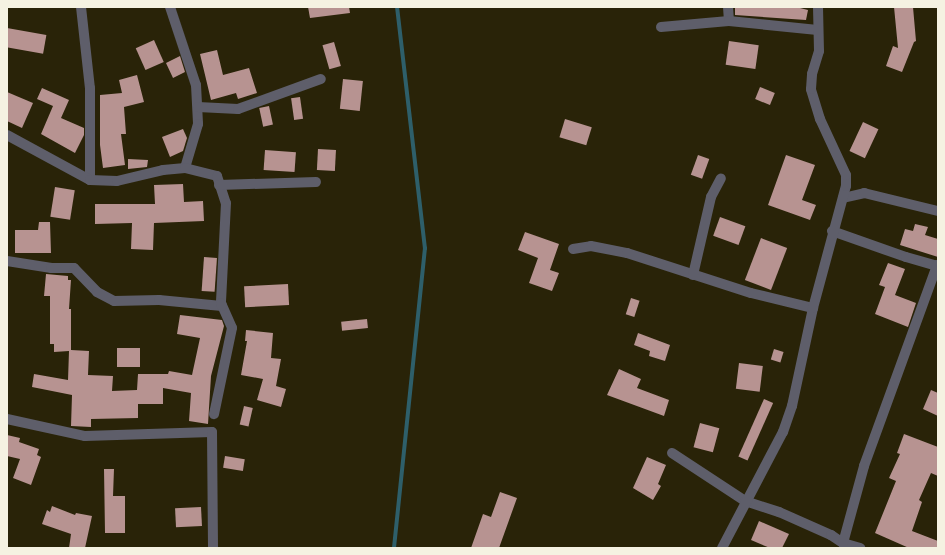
<!DOCTYPE html>
<style>
body{margin:0}
#map{position:relative;width:945px;height:555px;overflow:hidden;background:#292308;font-family:Arial,sans-serif}
div>[style]{position:absolute}
.stream>*{height:3.5px;margin:-1.75px;padding:0 1.75px;transform-origin:1.75px;border-radius:1.75px;background:#2e5f6a}
.building>*{inset:0;background:#b79391;transform-origin:0 0}
.minor>*{height:10px;margin:-5px;padding:0 5px;transform-origin:5px;border-radius:5px;background:#5e5e6a}
span{translate:-50% -50%;white-space:nowrap;text-align:center;line-height:1.15;-webkit-text-stroke:4px #1f1a01;paint-order:stroke}
.frame{position:absolute;inset:0;border:8px solid #f5f2e2;pointer-events:none}
</style>
<div id="map">
<div class="stream">
<div style="left:394px;top:548px;width:301px;rotate:-84.1deg"></div>
<div style="left:425px;top:249px;width:244px;rotate:-96.6deg"></div>
</div>
<div class="building">
<div style="clip-path:polygon(308px 7px,349px 7px,350px 13px,310px 18px)"></div>
<div style="clip-path:polygon(735px 7px,796px 7px,808px 10px,806px 20px,735px 15px)"></div>
<div style="clip-path:polygon(894px 7px,913px 7px,916px 41px,914px 42px,902px 72px,886px 66px,893px 46px,898px 48px)"></div>
<div style="left:7px;top:28px;width:40px;height:19px;rotate:10deg"></div>
<div style="left:154px;top:40px;width:24px;height:20px;rotate:66deg"></div>
<div style="left:729px;top:41px;width:30px;height:24px;rotate:8deg"></div>
<div style="left:334px;top:42px;width:25px;height:12px;rotate:74deg"></div>
<div style="clip-path:polygon(217px 50px,223px 75px,249px 68px,257px 93px,238px 99px,236px 93px,211px 100px,200px 54px)"></div>
<div style="clip-path:polygon(180px 56px,185px 72px,173px 78px,166px 63px)"></div>
<div style="clip-path:polygon(137px 75px,144px 102px,124px 107px,126px 134px,121px 134px,125px 165px,103px 168px,100px 145px,100px 95px,122px 93px,119px 80px)"></div>
<div style="left:343px;top:79px;width:20px;height:30px;rotate:6deg"></div>
<div style="left:760px;top:87px;width:16px;height:13px;rotate:22deg"></div>
<div style="clip-path:polygon(42px 88px,69px 100px,61px 118px,84px 128px,84px 135px,75px 153px,41px 134px,53px 106px,37px 99px)"></div>
<div style="clip-path:polygon(7px 92px,33px 103px,22px 128px,7px 121px)"></div>
<div style="left:300px;top:97px;width:22px;height:9px;rotate:82deg"></div>
<div style="left:269px;top:106px;width:19px;height:10px;rotate:78deg"></div>
<div style="left:565px;top:119px;width:28px;height:19px;rotate:17deg"></div>
<div style="left:863px;top:122px;width:17px;height:32px;rotate:25deg"></div>
<div style="clip-path:polygon(183px 129px,187px 138px,183px 151px,170px 157px,162px 137px)"></div>
<div style="left:318px;top:149px;width:18px;height:21px;rotate:3deg"></div>
<div style="left:265px;top:150px;width:31px;height:20px;rotate:4deg"></div>
<div style="left:698px;top:155px;width:12px;height:21px;rotate:20deg"></div>
<div style="clip-path:polygon(786px 155px,815px 165px,802px 200px,816px 205px,810px 220px,768px 205px)"></div>
<div style="clip-path:polygon(128px 159px,148px 160px,147px 167px,128px 169px)"></div>
<div style="clip-path:polygon(183px 184px,184px 202px,203px 201px,204px 221px,154px 223px,153px 250px,131px 249px,132px 223px,95px 224px,95px 204px,155px 204px,154px 185px)"></div>
<div style="left:55px;top:187px;width:20px;height:30px;rotate:9deg"></div>
<div style="left:720px;top:217px;width:27px;height:20px;rotate:20deg"></div>
<div style="clip-path:polygon(39px 222px,50px 222px,51px 253px,15px 253px,15px 230px,38px 230px)"></div>
<div style="clip-path:polygon(915px 224px,928px 227px,925px 235px,938px 239px,938px 257px,900px 245px,905px 229px,913px 231px)"></div>
<div style="clip-path:polygon(525px 232px,559px 244px,550px 270px,559px 273px,552px 291px,529px 283px,538px 258px,518px 250px)"></div>
<div style="left:761px;top:238px;width:28px;height:45px;rotate:21deg"></div>
<div style="left:204px;top:257px;width:13px;height:34px;rotate:4deg"></div>
<div style="clip-path:polygon(888px 263px,905px 269px,895px 295px,916px 303px,908px 327px,875px 314px,885px 287px,879px 285px)"></div>
<div style="clip-path:polygon(46px 274px,68px 276px,68px 280px,71px 280px,69px 309px,71px 309px,71px 350px,89px 351px,88px 375px,113px 376px,112px 391px,137px 390px,138px 374px,168px 374px,169px 371px,192px 375px,200px 338px,177px 334px,180px 315px,222px 320px,224px 326px,211px 376px,208px 424px,189px 421px,191px 393px,163px 388px,163px 404px,138px 404px,138px 418px,91px 419px,91px 427px,71px 426px,72px 395px,32px 387px,34px 374px,68px 380px,69px 351px,54px 352px,54px 344px,50px 344px,50px 296px,44px 296px)"></div>
<div style="left:288px;top:284px;width:21px;height:44px;rotate:87deg"></div>
<div style="left:631px;top:298px;width:9px;height:17px;rotate:18deg"></div>
<div style="left:367px;top:319px;width:9px;height:26px;rotate:84deg"></div>
<div style="clip-path:polygon(246px 330px,273px 333px,271px 358px,281px 359px,276px 386px,286px 389px,281px 407px,257px 400px,263px 379px,241px 375px,247px 341px,245px 341px)"></div>
<div style="clip-path:polygon(638px 333px,670px 345px,665px 361px,649px 356px,650px 351px,634px 345px)"></div>
<div style="left:140px;top:348px;width:19px;height:23px;rotate:90deg"></div>
<div style="left:774px;top:349px;width:10px;height:11px;rotate:17deg"></div>
<div style="left:739px;top:363px;width:24px;height:26px;rotate:7deg"></div>
<div style="clip-path:polygon(619px 369px,641px 379px,637px 388px,669px 400px,664px 416px,607px 395px)"></div>
<div style="clip-path:polygon(931px 390px,938px 393px,938px 416px,923px 409px)"></div>
<div style="left:764px;top:399px;width:10px;height:63px;rotate:24deg"></div>
<div style="left:244px;top:406px;width:9px;height:19px;rotate:13deg"></div>
<div style="left:700px;top:423px;width:20px;height:25px;rotate:15deg"></div>
<div style="clip-path:polygon(904px 434px,938px 447px,938px 476px,931px 473px,919px 500px,922px 502px,912px 531px,938px 541px,938px 548px,909px 548px,875px 533px,896px 481px,889px 478px,900px 454px,897px 453px)"></div>
<div style="clip-path:polygon(7px 435px,20px 438px,19px 442px,39px 449px,37px 455px,41px 457px,31px 485px,13px 478px,20px 459px,7px 456px)"></div>
<div style="left:225px;top:456px;width:20px;height:12px;rotate:9deg"></div>
<div style="clip-path:polygon(647px 457px,666px 465px,658px 484px,661px 486px,653px 500px,633px 488px)"></div>
<div style="clip-path:polygon(104px 469px,114px 469px,113px 496px,125px 496px,125px 533px,105px 533px)"></div>
<div style="clip-path:polygon(500px 492px,517px 498px,499px 548px,471px 548px,483px 514px,491px 517px)"></div>
<div style="clip-path:polygon(52px 506px,75px 515px,76px 513px,92px 516px,85px 548px,69px 548px,71px 534px,42px 524px,47px 510px,50px 512px)"></div>
<div style="left:201px;top:507px;width:19px;height:26px;rotate:87deg"></div>
<div style="clip-path:polygon(759px 521px,789px 534px,782px 548px,770px 548px,751px 540px)"></div>
</div>
<div class="minor">
<div style="left:81px;top:7px;width:81px;rotate:83.7deg"></div>
<div style="left:90px;top:88px;width:92px;rotate:90deg"></div>
<div style="left:170px;top:7px;width:82px;rotate:71.6deg"></div>
<div style="left:196px;top:85px;width:39px;rotate:87deg"></div>
<div style="left:198px;top:124px;width:46px;rotate:106.5deg"></div>
<div style="left:728px;top:7px;width:14px;rotate:86deg"></div>
<div style="left:661px;top:27px;width:68px;rotate:-5deg"></div>
<div style="left:729px;top:21px;width:89px;rotate:5.8deg"></div>
<div style="left:198px;top:107px;width:40px;rotate:2.9deg"></div>
<div style="left:238px;top:109px;width:88px;rotate:-19.9deg"></div>
<div style="left:7px;top:135px;width:94px;rotate:28.5deg"></div>
<div style="left:90px;top:180px;width:27px;rotate:2deg"></div>
<div style="left:117px;top:181px;width:47px;rotate:-13.4deg"></div>
<div style="left:163px;top:170px;width:22px;rotate:-5deg"></div>
<div style="left:185px;top:168px;width:33px;rotate:14deg"></div>
<div style="left:217px;top:176px;width:28px;rotate:72deg"></div>
<div style="left:226px;top:203px;width:100px;rotate:92.9deg"></div>
<div style="left:221px;top:303px;width:27px;rotate:66deg"></div>
<div style="left:232px;top:328px;width:88px;rotate:101.8deg"></div>
<div style="left:219px;top:185px;width:97px;rotate:-1.8deg"></div>
<div style="left:843px;top:198px;width:22px;rotate:-13deg"></div>
<div style="left:864px;top:193px;width:76px;rotate:13.7deg"></div>
<div style="left:832px;top:231px;width:78px;rotate:19.4deg"></div>
<div style="left:906px;top:257px;width:33px;rotate:16deg"></div>
<div style="left:573px;top:249px;width:18px;rotate:-9deg"></div>
<div style="left:591px;top:246px;width:37px;rotate:11deg"></div>
<div style="left:627px;top:253px;width:130px;rotate:17.9deg"></div>
<div style="left:751px;top:293px;width:64px;rotate:13.6deg"></div>
<div style="left:7px;top:261px;width:45px;rotate:9deg"></div>
<div style="left:51px;top:268px;width:23px"></div>
<div style="left:74px;top:268px;width:33px;rotate:46deg"></div>
<div style="left:97px;top:292px;width:19px;rotate:28deg"></div>
<div style="left:114px;top:301px;width:45px;rotate:-1.3deg"></div>
<div style="left:159px;top:300px;width:63px;rotate:5.4deg"></div>
<div style="left:222px;top:306px;width:3px;rotate:-108deg"></div>
<div style="left:693px;top:275px;width:80px;rotate:-77deg"></div>
<div style="left:711px;top:197px;width:21px;rotate:-62deg"></div>
<div style="left:7px;top:419px;width:80px;rotate:12.3deg"></div>
<div style="left:85px;top:436px;width:127px;rotate:-1.8deg"></div>
<div style="left:212px;top:432px;width:116px;rotate:89.5deg"></div>
<div style="left:672px;top:453px;width:87px;rotate:33.3deg"></div>
<div style="left:745px;top:501px;width:36px;rotate:18deg"></div>
<div style="left:779px;top:512px;width:57px;rotate:23.9deg"></div>
<div style="left:831px;top:535px;width:14px;rotate:34deg"></div>
<div style="left:843px;top:543px;width:18px;rotate:16deg"></div>
<div style="left:843px;top:543px;width:80px;rotate:-74.7deg"></div>
<div style="left:864px;top:466px;width:214px;rotate:-70deg"></div>
<div style="left:722px;top:548px;width:131px;rotate:-62.3deg"></div>
<div style="left:783px;top:432px;width:28px;rotate:-71deg"></div>
<div style="left:792px;top:406px;width:100px;rotate:-77.9deg"></div>
<div style="left:813px;top:308px;width:126px;rotate:-74.9deg"></div>
<div style="left:846px;top:186px;width:11px;rotate:-90deg"></div>
<div style="left:846px;top:175px;width:62px;rotate:-114.9deg"></div>
<div style="left:820px;top:119px;width:31px;rotate:-107deg"></div>
<div style="left:811px;top:89px;width:15px;rotate:-86deg"></div>
<div style="left:812px;top:74px;width:24px;rotate:-73deg"></div>
<div style="left:819px;top:51px;width:44px;rotate:-91.3deg"></div>
</div>
<div class="frame"></div>
</div>
